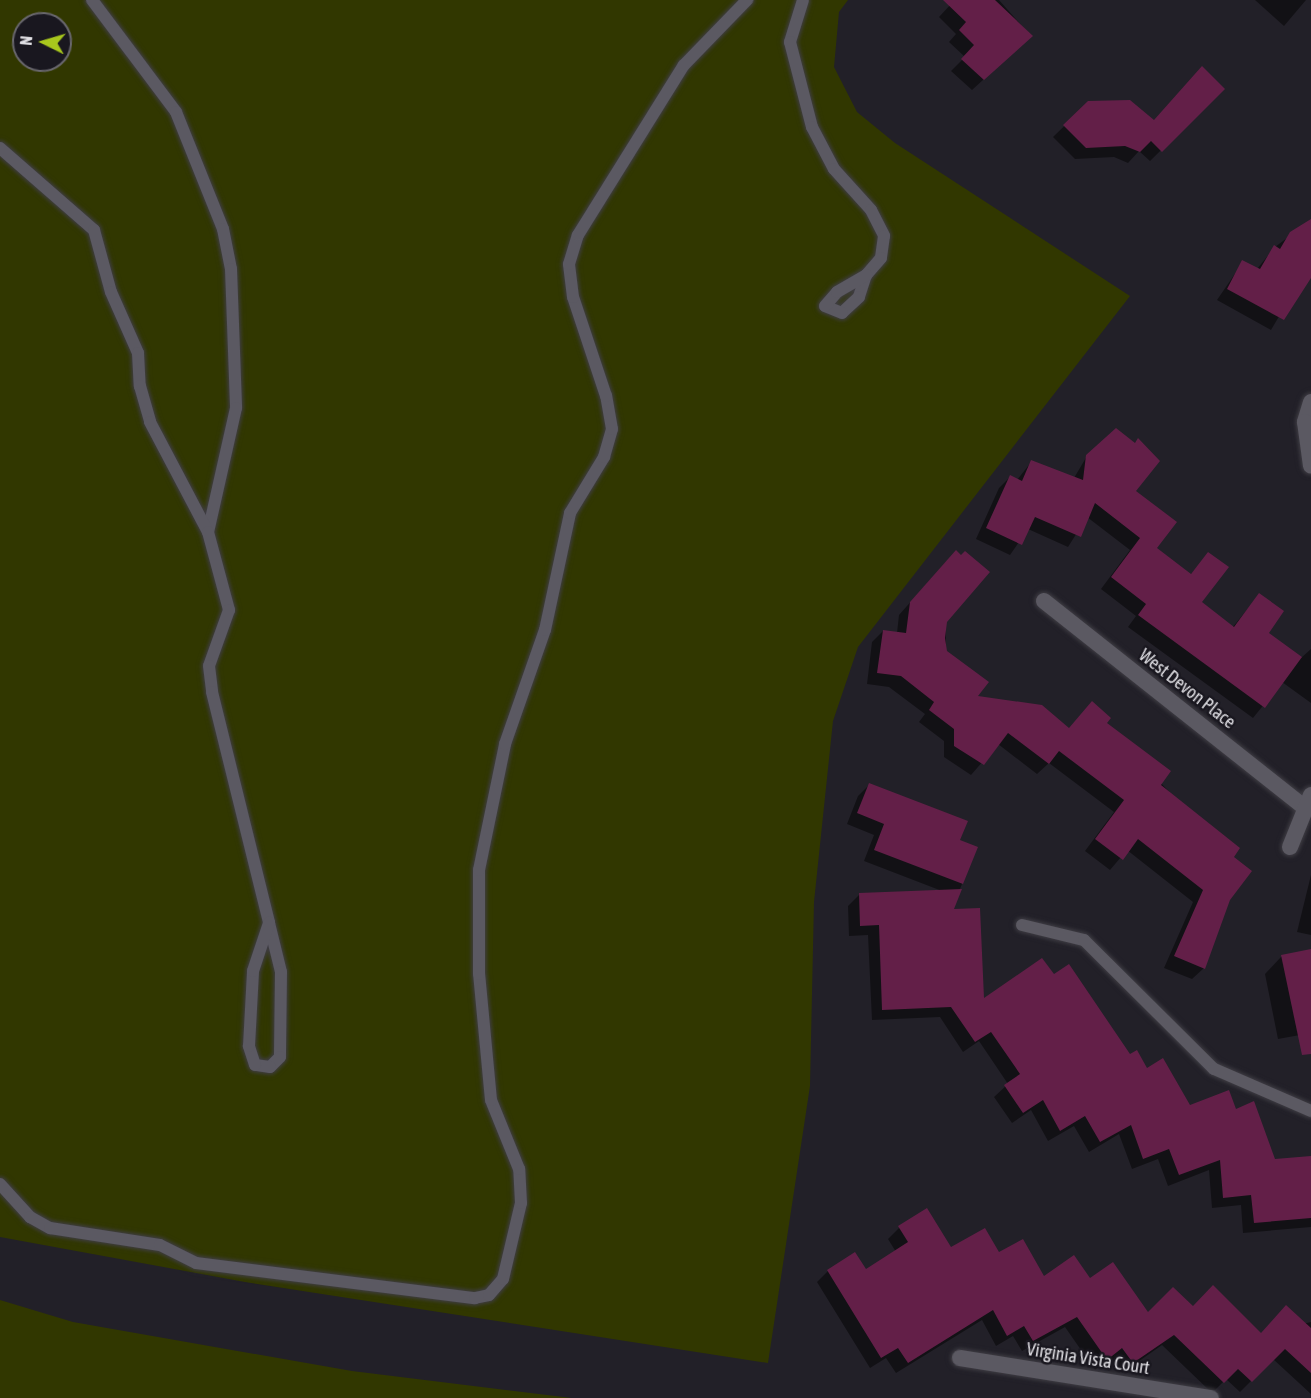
<!DOCTYPE html>
<style>
body{margin:0}
#map{position:relative;width:1311px;height:1398px;overflow:hidden;background:#222028;font-family:"Asap Condensed",sans-serif}
div>[style]{position:absolute}
.green>*{inset:0;background:#313700}
.shadow>*{inset:0;background:#0007}
.building>*{inset:0;background:#631f48}
.roads{filter:drop-shadow(0 0 2px #3f3d44) drop-shadow(0 0 2px #3f3d44)}
.service>*{height:12px;margin:-6px;padding:0 6px;transform-origin:6px;border-radius:6px;background:#5b5962}
.minor>*{height:16px;margin:-8px;padding:0 8px;transform-origin:8px;border-radius:8px;background:#5b5962}
span{translate:-50% -50%;white-space:nowrap;text-align:center;line-height:1.15;-webkit-text-stroke:5px #19171f;paint-order:stroke}
.street-label{font-size:18px;color:#e0dfe4}
.north{position:absolute;left:12px;top:12px;width:60px;height:60px;box-sizing:border-box;background:#19171f;border:2px solid #69676e;border-radius:50%;rotate:275deg;font-size:16px;font-weight:700;line-height:24px;text-align:center;color:#e0dfe4}
.north::after{content:'';display:block;margin:auto;width:21px;height:27px;background:#a8c71d;clip-path:polygon(50% 0,100% 100%,50% 72%,0 100%)}
</style>
<div id="map">
<div class="green">
<div style="clip-path:polygon(evenodd,0 0,848px 0,839px 12px,834px 67px,857px 112px,895px 143px,1130px 296px,858px 647px,833px 721px,814px 902px,810px 1086px,768px 1363px,245px 1282px,0 1237px,0 0,24px 24px,60px 24px,60px 60px,24px 60px,24px 24px)"></div>
<div style="clip-path:polygon(0 1300px,73px 1322px,352px 1371px,572px 1398px,0 1398px)"></div>
</div>
<div class="shadow">
<div style="clip-path:polygon(949px 0,999px 0,1031px 36px,972px 90px,951px 71px,965px 57px,949px 42px,956px 34px,939px 17px,952px 3px)"></div>
<div style="clip-path:polygon(1255px 0,1306px 0,1284px 26px)"></div>
<div style="clip-path:polygon(1223px 89px,1150px 161px,1139px 151px,1128px 163px,1114px 157px,1075px 159px,1053px 137px,1088px 103px,1153px 121px)"></div>
<div style="clip-path:polygon(1311px 220px,1311px 262px,1271px 330px,1217px 300px,1243px 262px,1257px 269px,1275px 247px)"></div>
<div style="clip-path:polygon(1087px 456px,1134px 491px,1155px 548px,1190px 575px,1209px 554px,1200px 602px,1232px 628px,1259px 595px,1267px 633px,1301px 658px,1311px 649px,1311px 703px,1282px 682px,1253px 718px,1128px 627px,1136px 616px,1101px 589px,1130px 550px,1087px 517px,1068px 547px,1028px 529px,1010px 555px,976px 539px,999px 488px,1010px 477px,1017px 480px,1032px 461px,1074px 478px)"></div>
<div style="clip-path:polygon(945px 563px,946px 651px,975px 697px,1068px 730px,1105px 724px,1231px 857px,1228px 899px,1204px 968px,1192px 979px,1164px 968px,1193px 902px,1127px 850px,1110px 870px,1085px 851px,1114px 812px,1049px 763px,1037px 774px,998px 744px,971px 775px,944px 757px,944px 741px,919px 722px,925px 714px,889px 687px,867px 684px,872px 642px,883px 631px,897px 633px,899px 615px)"></div>
<div style="clip-path:polygon(869px 785px,958px 841px,962px 884px,951px 911px,983px 1001px,1053px 976px,1129px 1056px,1189px 1107px,1235px 1111px,1274px 1161px,1311px 1157px,1311px 1227px,1243px 1233px,1241px 1205px,1212px 1208px,1209px 1170px,1168px 1186px,1158px 1159px,1132px 1169px,1119px 1134px,1089px 1152px,1074px 1126px,1048px 1141px,1031px 1110px,1012px 1123px,994px 1097px,1008px 1084px,979px 1041px,963px 1052px,940px 1017px,872px 1020px,868px 935px,849px 936px,848px 906px,859px 895px,942px 891px,864px 861px,874px 835px,847px 824px,858px 796px)"></div>
<div style="clip-path:polygon(1311px 875px,1311px 935px,1297px 932px)"></div>
<div style="clip-path:polygon(1311px 951px,1311px 1033px,1278px 1039px,1265px 974px,1281px 957px)"></div>
<div style="clip-path:polygon(899px 1228px,951px 1249px,999px 1254px,1044px 1279px,1090px 1280px,1148px 1314px,1193px 1308px,1261px 1334px,1311px 1322px,1311px 1394px,1273px 1359px,1240px 1392px,1226px 1379px,1212px 1393px,1162px 1345px,1122px 1373px,1111px 1358px,1095px 1370px,1065px 1327px,1022px 1351px,1013px 1336px,996px 1346px,982px 1320px,896px 1373px,886px 1358px,870px 1368px,817px 1282px,828px 1271px,865px 1271px,896px 1252px,888px 1239px)"></div>
</div>
<div class="building">
<div style="clip-path:polygon(943px 0,995px 0,1033px 36px,984px 80px,961px 59px,974px 45px,959px 30px,966px 22px)"></div>
<div style="clip-path:polygon(1202px 66px,1225px 89px,1162px 152px,1151px 141px,1140px 152px,1125px 146px,1086px 148px,1063px 125px,1088px 101px,1130px 100px,1154px 120px)"></div>
<div style="clip-path:polygon(1311px 219px,1311px 278px,1284px 320px,1227px 289px,1242px 260px,1260px 269px,1274px 245px,1280px 249px,1290px 232px)"></div>
<div style="clip-path:polygon(1116px 428px,1135px 443px,1138px 438px,1160px 461px,1136px 491px,1177px 522px,1157px 548px,1191px 574px,1208px 552px,1229px 567px,1202px 602px,1234px 627px,1259px 593px,1284px 611px,1269px 633px,1302px 657px,1265px 708px,1138px 615px,1146px 604px,1111px 577px,1140px 538px,1095px 503px,1081px 537px,1035px 517px,1022px 545px,986px 528px,1010px 475px,1022px 481px,1031px 460px,1083px 480px,1086px 455px)"></div>
<div style="clip-path:polygon(956px 550px,961px 555px,965px 551px,990px 572px,947px 622px,945px 638px,947px 651px,989px 682px,978px 696px,1042px 705px,1069px 728px,1092px 701px,1111px 718px,1107px 723px,1171px 771px,1161px 785px,1240px 848px,1234px 857px,1252px 871px,1230px 900px,1205px 969px,1174px 956px,1203px 890px,1138px 839px,1123px 860px,1095px 839px,1124px 800px,1059px 751px,1049px 764px,1008px 733px,984px 765px,954px 746px,954px 729px,929px 710px,934px 702px,901px 676px,877px 673px,883px 630px,906px 633px,910px 602px)"></div>
<div style="clip-path:polygon(869px 783px,968px 821px,960px 840px,978px 847px,963px 884px,874px 850px,884px 824px,857px 813px)"></div>
<div style="clip-path:polygon(962px 889px,954px 909px,980px 908px,984px 998px,1042px 958px,1054px 974px,1069px 964px,1130px 1054px,1137px 1050px,1147px 1068px,1163px 1058px,1190px 1105px,1229px 1090px,1236px 1109px,1254px 1101px,1275px 1159px,1311px 1156px,1311px 1218px,1254px 1223px,1251px 1195px,1223px 1198px,1220px 1160px,1179px 1175px,1169px 1149px,1143px 1159px,1131px 1125px,1100px 1142px,1085px 1116px,1060px 1131px,1043px 1100px,1023px 1113px,1004px 1085px,1020px 1074px,991px 1032px,975px 1042px,951px 1007px,882px 1010px,879px 925px,860px 926px,859px 893px)"></div>
<div style="clip-path:polygon(1311px 949px,1311px 1054px,1302px 1055px,1281px 955px)"></div>
<div style="clip-path:polygon(927px 1208px,951px 1247px,985px 1228px,999px 1252px,1023px 1239px,1044px 1276px,1074px 1255px,1090px 1278px,1113px 1262px,1148px 1312px,1173px 1287px,1193px 1306px,1213px 1285px,1261px 1333px,1286px 1305px,1311px 1328px,1311px 1373px,1285px 1349px,1252px 1382px,1238px 1369px,1224px 1383px,1174px 1335px,1133px 1363px,1122px 1348px,1107px 1360px,1077px 1317px,1033px 1341px,1024px 1326px,1007px 1336px,993px 1310px,908px 1363px,898px 1348px,881px 1358px,827px 1270px,855px 1252px,866px 1269px,908px 1242px,898px 1226px)"></div>
</div>
<div class="roads">
<div class="service">
<div style="left:92px;top:0;width:140px;rotate:53.1deg"></div>
<div style="left:176px;top:112px;width:126px;rotate:68.1deg"></div>
<div style="left:223px;top:229px;width:41px;rotate:78.7deg"></div>
<div style="left:231px;top:269px;width:139px;rotate:87.9deg"></div>
<div style="left:236px;top:408px;width:127px;rotate:102.7deg"></div>
<div style="left:803px;top:0;width:44px;rotate:107.2deg"></div>
<div style="left:790px;top:42px;width:88px;rotate:75.5deg"></div>
<div style="left:812px;top:127px;width:47px;rotate:62.4deg"></div>
<div style="left:834px;top:169px;width:55px;rotate:47.9deg"></div>
<div style="left:871px;top:210px;width:29px;rotate:63deg"></div>
<div style="left:884px;top:236px;width:22px;rotate:98deg"></div>
<div style="left:881px;top:258px;width:23px;rotate:131deg"></div>
<div style="left:0;top:148px;width:125px;rotate:41.1deg"></div>
<div style="left:94px;top:230px;width:64px;rotate:74.7deg"></div>
<div style="left:111px;top:292px;width:67px;rotate:66.1deg"></div>
<div style="left:138px;top:353px;width:33px;rotate:87deg"></div>
<div style="left:140px;top:386px;width:37px;rotate:74deg"></div>
<div style="left:150px;top:422px;width:124px;rotate:62.2deg"></div>
<div style="left:208px;top:532px;width:81px;rotate:74.9deg"></div>
<div style="left:229px;top:610px;width:59px;rotate:109.7deg"></div>
<div style="left:209px;top:666px;width:26px;rotate:83deg"></div>
<div style="left:212px;top:692px;width:238px;rotate:76.1deg"></div>
<div style="left:866px;top:275px;width:23px;rotate:108deg"></div>
<div style="left:859px;top:297px;width:23px;rotate:137deg"></div>
<div style="left:842px;top:313px;width:18px;rotate:-158deg"></div>
<div style="left:825px;top:306px;width:18px;rotate:-49deg"></div>
<div style="left:837px;top:292px;width:34px;rotate:-30deg"></div>
<div style="left:269px;top:923px;width:50px;rotate:76.2deg"></div>
<div style="left:281px;top:972px;width:85px;rotate:90.7deg"></div>
<div style="left:280px;top:1057px;width:14px;rotate:135deg"></div>
<div style="left:270px;top:1067px;width:15px;rotate:-172deg"></div>
<div style="left:255px;top:1065px;width:20px;rotate:-108deg"></div>
<div style="left:249px;top:1046px;width:75px;rotate:-86.9deg"></div>
<div style="left:253px;top:971px;width:51px;rotate:-71.6deg"></div>
<div style="left:1022px;top:925px;width:64px;rotate:13.6deg"></div>
<div style="left:1084px;top:940px;width:183px;rotate:44.8deg"></div>
<div style="left:1214px;top:1069px;width:106px;rotate:23.4deg"></div>
<div style="left:0;top:1184px;width:45px;rotate:47.7deg"></div>
<div style="left:30px;top:1217px;width:23px;rotate:29deg"></div>
<div style="left:50px;top:1228px;width:111px;rotate:8.8deg"></div>
<div style="left:160px;top:1245px;width:40px;rotate:26.6deg"></div>
<div style="left:196px;top:1263px;width:281px;rotate:7.2deg"></div>
<div style="left:475px;top:1298px;width:14px;rotate:-12deg"></div>
<div style="left:489px;top:1295px;width:21px;rotate:-49deg"></div>
<div style="left:503px;top:1279px;width:78px;rotate:-76.7deg"></div>
<div style="left:521px;top:1203px;width:34px;rotate:-93deg"></div>
<div style="left:519px;top:1169px;width:74px;rotate:-112.1deg"></div>
<div style="left:491px;top:1100px;width:127px;rotate:-95.4deg"></div>
<div style="left:479px;top:974px;width:104px;rotate:-90deg"></div>
<div style="left:479px;top:870px;width:129px;rotate:-78.3deg"></div>
<div style="left:505px;top:744px;width:121px;rotate:-70.7deg"></div>
<div style="left:545px;top:630px;width:120px;rotate:-77.9deg"></div>
<div style="left:570px;top:513px;width:66px;rotate:-58.7deg"></div>
<div style="left:604px;top:457px;width:29px;rotate:-74deg"></div>
<div style="left:612px;top:429px;width:34px;rotate:-100deg"></div>
<div style="left:606px;top:396px;width:104px;rotate:-108.4deg"></div>
<div style="left:573px;top:297px;width:33px;rotate:-97deg"></div>
<div style="left:569px;top:264px;width:30px;rotate:-73deg"></div>
<div style="left:578px;top:235px;width:200px;rotate:-58.1deg"></div>
<div style="left:684px;top:65px;width:91px;rotate:-45.9deg"></div>
</div>
<div class="minor">
<div style="left:1311px;top:402px;width:21px;rotate:107deg"></div>
<div style="left:1305px;top:422px;width:44px;rotate:82.2deg"></div>
<div style="left:1044px;top:601px;width:333px;rotate:38.4deg"></div>
<div style="left:1290px;top:847px;width:56px;rotate:-68deg"></div>
<div style="left:960px;top:1358px;width:254px;rotate:9.1deg"></div>
</div>
</div>
<div class="street-label">
<span style="left:1187px;top:689px;rotate:38deg">West Devon Place</span>
<span style="left:1088px;top:1359px;rotate:9deg">Virginia Vista Court</span>
</div>
<div class="north">N</div>
</div>
